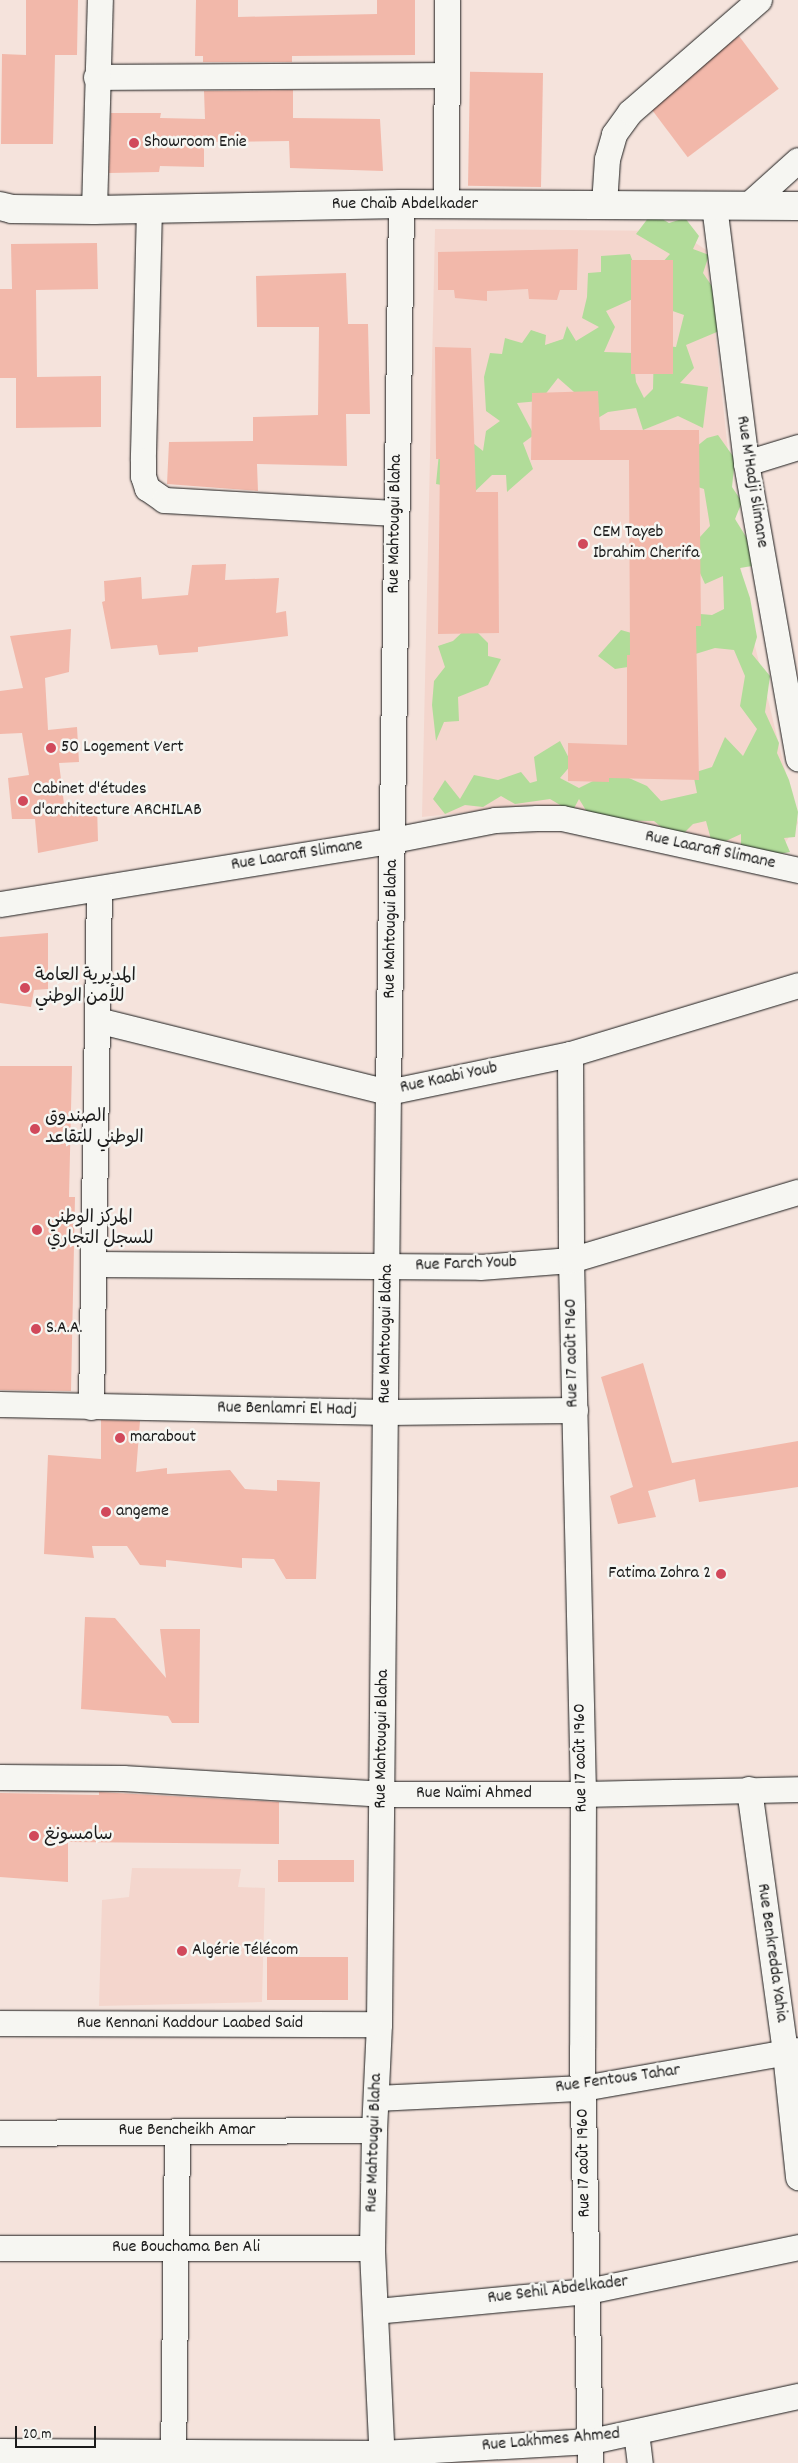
<!DOCTYPE html>
<meta charset="utf-8">
<style>
body{margin:0}
#map{position:relative;width:798px;height:2463px;overflow:hidden;background:#f5e3dc;font-family:Dekko,"Playpen Sans Arabic",sans-serif}
div>[style]{position:absolute}
.built>*{inset:0;background:#f4d6cd}
.green>*{inset:0;background:#b1dc99}
.building>*{inset:0;background:#f2b8aa;transform-origin:0 0}
.roads{filter:drop-shadow(0 0 1px #1c1c1c) drop-shadow(0 0 1px #1c1c1c)}
.minor>*{height:25px;margin:-12.5px;padding:0 12.5px;transform-origin:12.5px;border-radius:12.5px;background:#f6f6f2}
.tertiary>*{height:28px;margin:-14px;padding:0 14px;transform-origin:14px;border-radius:14px;background:#f6f6f2}
.dots>*{width:14px;height:14px;translate:-50% -50%;box-sizing:border-box;border:2px solid #f6f6f2;border-radius:50%}
span{translate:-50% -50%;white-space:nowrap;text-align:center;line-height:1.15;-webkit-text-stroke:5px #f6f6f2;paint-order:stroke}
.poi-label{font-size:18px;color:#1c1c1c}
.left{translate:0 -50%;text-align:left}
.right{translate:-100% -50%;text-align:right}
.street-label{font-size:18px;color:#1c1c1c}
.scale{position:absolute;left:15px;top:2426px;width:81px;height:22px;box-sizing:border-box;border:2px solid #1c1c1c;border-top:0;padding-left:6px;font-size:15px;line-height:18px;white-space:nowrap;color:#1c1c1c;-webkit-text-stroke:4px #f6f6f2;paint-order:stroke}
</style>
<div id="map">
<div class="built">
<div style="clip-path:polygon(435px 229px,678px 231px,706px 250px,745px 605px,798px 823px,780px 851px,537px 805px,422px 817px)"></div>
<div style="clip-path:polygon(132px 1868px,241px 1869px,238px 1887px,265px 1888px,262px 2002px,99px 2006px,102px 1900px,129px 1897px)"></div>
</div>
<div class="green">
<div style="clip-path:polygon(652px 213px,669px 223px,685px 218px,699px 236px,693px 249px,709px 255px,703px 273px,720px 298px,724px 329px,686px 345px,694px 368px,680px 383px,708px 387px,703px 428px,678px 416px,643px 430px,636px 408px,608px 412px,588px 424px,582px 399px,558px 378px,540px 401px,517px 403px,534px 435px,523px 443px,533px 469px,507px 492px,506px 475px,492px 475px,467px 499px,453px 487px,436px 484px,439px 453px,463px 435px,483px 451px,486px 431px,500px 421px,486px 411px,484px 377px,490px 353px,502px 354px,505px 338px,522px 343px,531px 330px,546px 335px,545px 345px,563px 339px,567px 326px,576px 341px,599px 327px,582px 318px,587px 297px,588px 273px,601px 272px,601px 256px,630px 254px,637px 273px,635px 298px,606px 311px,615px 327px,604px 352px,633px 353px,636px 382px,644px 398px,653px 389px,654px 345px,676px 347px,684px 315px,664px 308px,652px 274px,670px 254px,636px 234px)"></div>
<div style="clip-path:polygon(718px 435px,735px 459px,732px 487px,742px 502px,735px 519px,753px 548px,752px 566px,740px 568px,750px 598px,757px 637px,752px 654px,770px 676px,765px 712px,779px 743px,777px 753px,789px 780px,798px 812px,795px 837px,784px 838px,790px 852px,763px 857px,741px 849px,741px 834px,713px 847px,706px 821px,693px 824px,677px 840px,654px 821px,592px 820px,579px 799px,572px 812px,550px 799px,515px 804px,501px 796px,483px 807px,465px 805px,445px 814px,433px 799px,445px 780px,460px 799px,474px 775px,498px 780px,521px 772px,530px 783px,537px 781px,534px 757px,560px 741px,572px 764px,560px 778px,579px 788px,613px 771px,647px 786px,661px 801px,697px 793px,693px 773px,712px 767px,725px 737px,743px 756px,757px 729px,740px 706px,745px 676px,734px 650px,715px 648px,679px 659px,615px 669px,598px 656px,621px 630px,642px 636px,677px 612px,712px 615px,724px 609px,723px 576px,705px 584px,689px 549px,710px 526px,704px 489px,686px 483px,691px 451px,707px 438px)"></div>
<div style="clip-path:polygon(470px 625px,488px 643px,488px 656px,501px 659px,488px 685px,458px 697px,459px 721px,444px 722px,436px 741px,432px 705px,434px 681px,445px 667px,438px 646px,453px 641px)"></div>
</div>
<div class="building">
<div style="clip-path:polygon(26px 0,78px 0,77px 55px,55px 55px,53px 144px,1px 144px,2px 54px,26px 55px)"></div>
<div style="clip-path:polygon(196px 0,238px 0,238px 17px,377px 14px,377px 0,415px 0,415px 55px,292px 56px,292px 62px,203px 62px,203px 56px,195px 56px)"></div>
<div style="left:739px;top:36px;width:66px;height:114px;rotate:53deg"></div>
<div style="left:543px;top:73px;width:114px;height:73px;rotate:91deg"></div>
<div style="clip-path:polygon(293px 90px,293px 118px,380px 119px,383px 171px,290px 168px,289px 141px,204px 142px,204px 167px,160px 166px,159px 172px,109px 173px,111px 113px,161px 113px,160px 118px,205px 119px,204px 91px)"></div>
<div style="clip-path:polygon(97px 243px,98px 289px,36px 290px,37px 377px,101px 376px,101px 427px,16px 428px,16px 378px,0 378px,0 289px,12px 289px,11px 244px)"></div>
<div style="clip-path:polygon(578px 249px,577px 290px,560px 290px,557px 300px,529px 299px,528px 289px,487px 291px,487px 301px,455px 298px,454px 290px,438px 290px,438px 252px)"></div>
<div style="left:631px;top:260px;width:42px;height:114px"></div>
<div style="clip-path:polygon(346px 273px,348px 324px,368px 324px,370px 414px,346px 414px,347px 466px,257px 464px,258px 491px,167px 484px,169px 442px,253px 441px,253px 417px,318px 415px,319px 327px,257px 327px,256px 276px)"></div>
<div style="clip-path:polygon(435px 347px,471px 348px,476px 492px,498px 492px,499px 633px,438px 634px,440px 459px,436px 459px)"></div>
<div style="clip-path:polygon(598px 391px,600px 430px,699px 430px,701px 626px,696px 626px,699px 780px,609px 778px,609px 782px,568px 781px,568px 743px,627px 745px,627px 655px,630px 655px,629px 460px,531px 460px,532px 393px)"></div>
<div style="clip-path:polygon(226px 564px,225px 580px,279px 578px,276px 613px,286px 611px,288px 636px,198px 647px,198px 652px,159px 655px,157px 645px,111px 649px,102px 602px,105px 601px,104px 581px,141px 577px,142px 599px,188px 595px,192px 565px)"></div>
<div style="clip-path:polygon(71px 629px,69px 672px,45px 678px,48px 730px,77px 727px,79px 762px,59px 763px,64px 804px,97px 805px,98px 841px,38px 853px,35px 819px,12px 819px,8px 778px,29px 775px,22px 733px,0 734px,0 691px,23px 688px,10px 636px)"></div>
<div style="clip-path:polygon(48px 933px,48px 989px,34px 990px,31px 1007px,0 1003px,0 937px)"></div>
<div style="clip-path:polygon(0 1066px,72px 1066px,69px 1197px,75px 1197px,71px 1391px,0 1390px)"></div>
<div style="clip-path:polygon(643px 1363px,672px 1463px,798px 1441px,798px 1487px,699px 1502px,695px 1479px,648px 1491px,656px 1517px,618px 1524px,610px 1496px,633px 1487px,601px 1377px)"></div>
<div style="clip-path:polygon(101px 1420px,140px 1421px,136px 1472px,167px 1468px,167px 1474px,230px 1470px,245px 1489px,277px 1491px,277px 1480px,320px 1482px,316px 1579px,286px 1579px,274px 1559px,242px 1558px,242px 1568px,166px 1560px,166px 1567px,140px 1565px,127px 1546px,92px 1546px,94px 1558px,44px 1554px,48px 1455px,101px 1459px)"></div>
<div style="clip-path:polygon(85px 1617px,115px 1618px,166px 1678px,160px 1629px,200px 1629px,199px 1723px,172px 1723px,168px 1716px,81px 1709px)"></div>
<div style="clip-path:polygon(99px 1792px,279px 1802px,279px 1844px,68px 1842px,68px 1882px,0 1877px,0 1793px,99px 1795px)"></div>
<div style="left:354px;top:1860px;width:22px;height:76px;rotate:90deg"></div>
<div style="left:348px;top:1957px;width:43px;height:81px;rotate:90deg"></div>
</div>
<div class="roads">
<div class="minor">
<div style="left:96px;top:77px;width:351px;rotate:-0.3deg"></div>
<div style="left:446px;top:204px;width:204px;rotate:-89.7deg"></div>
<div style="left:604px;top:204px;width:45px;rotate:-86.2deg"></div>
<div style="left:607px;top:159px;width:26px;rotate:-74deg"></div>
<div style="left:614px;top:134px;width:27px;rotate:-54deg"></div>
<div style="left:630px;top:112px;width:171px;rotate:-41deg"></div>
<div style="left:714px;top:205px;width:260px;rotate:82.9deg"></div>
<div style="left:746px;top:463px;width:300px;rotate:80deg"></div>
<div style="left:748px;top:205px;width:67px;rotate:-42deg"></div>
<div style="left:149px;top:208px;width:252px;rotate:91.4deg"></div>
<div style="left:143px;top:460px;width:16px;rotate:90deg"></div>
<div style="left:143px;top:476px;width:13px;rotate:72deg"></div>
<div style="left:147px;top:488px;width:21px;rotate:35deg"></div>
<div style="left:164px;top:500px;width:232px;rotate:3.2deg"></div>
<div style="left:94px;top:210px;width:210px;rotate:-88.4deg"></div>
<div style="left:746px;top:463px;width:54px;rotate:-17.1deg"></div>
<div style="left:0;top:904px;width:398px;rotate:-9.2deg"></div>
<div style="left:393px;top:840px;width:104px;rotate:-11.1deg"></div>
<div style="left:495px;top:820px;width:42px;rotate:-2.7deg"></div>
<div style="left:537px;top:818px;width:25px"></div>
<div style="left:562px;top:818px;width:242px;rotate:12.4deg"></div>
<div style="left:97px;top:1020px;width:300px;rotate:13.9deg"></div>
<div style="left:388px;top:1092px;width:186px;rotate:-11.8deg"></div>
<div style="left:570px;top:1054px;width:238px;rotate:-16.8deg"></div>
<div style="left:570px;top:1054px;width:206px;rotate:89.7deg"></div>
<div style="left:571px;top:1260px;width:534px;rotate:88.71deg"></div>
<div style="left:583px;top:1794px;width:254px;rotate:90.2deg"></div>
<div style="left:582px;top:2048px;width:415px;rotate:88.9deg"></div>
<div style="left:94px;top:1264px;width:386px;rotate:0.4deg"></div>
<div style="left:480px;top:1267px;width:91px;rotate:-4.4deg"></div>
<div style="left:571px;top:1260px;width:237px;rotate:-16.7deg"></div>
<div style="left:0;top:1404px;width:387px;rotate:1.2deg"></div>
<div style="left:387px;top:1412px;width:188px;rotate:-0.6deg"></div>
<div style="left:91px;top:1407px;width:518px;rotate:-89.12deg"></div>
<div style="left:0;top:1777px;width:123px;rotate:0.5deg"></div>
<div style="left:123px;top:1778px;width:259px;rotate:3.5deg"></div>
<div style="left:382px;top:1794px;width:201px"></div>
<div style="left:583px;top:1794px;width:215px;rotate:-1.3deg"></div>
<div style="left:749px;top:1789px;width:266px;rotate:82.2deg"></div>
<div style="left:785px;top:2053px;width:125px;rotate:84deg"></div>
<div style="left:0;top:2023px;width:379px;rotate:0.2deg"></div>
<div style="left:376px;top:2098px;width:207px;rotate:-2.8deg"></div>
<div style="left:583px;top:2088px;width:218px;rotate:-10deg"></div>
<div style="left:0;top:2133px;width:374px;rotate:-0.5deg"></div>
<div style="left:0;top:2248px;width:372px"></div>
<div style="left:376px;top:2311px;width:213px;rotate:-5.4deg"></div>
<div style="left:588px;top:2291px;width:215px;rotate:-11.8deg"></div>
<div style="left:636px;top:2432px;width:31px;rotate:83deg"></div>
<div style="left:0;top:2451px;width:382px;rotate:0.3deg"></div>
<div style="left:382px;top:2453px;width:209px;rotate:-3.3deg"></div>
<div style="left:591px;top:2441px;width:212px;rotate:-12.3deg"></div>
<div style="left:173px;top:2463px;width:332px;rotate:-89.3deg"></div>
<div style="left:382px;top:2463px;width:215px;rotate:-92.7deg"></div>
<div style="left:372px;top:2248px;width:118px;rotate:-89deg"></div>
<div style="left:374px;top:2130px;width:106px;rotate:-87.3deg"></div>
<div style="left:379px;top:2024px;width:932px;rotate:-89.45deg"></div>
<div style="left:388px;top:1092px;width:888px;rotate:-89.16deg"></div>
</div>
<div class="tertiary">
<div style="left:0;top:206px;width:12px;rotate:14deg"></div>
<div style="left:12px;top:209px;width:82px;rotate:0.7deg"></div>
<div style="left:94px;top:210px;width:307px;rotate:-1.1deg"></div>
<div style="left:401px;top:204px;width:397px;rotate:0.3deg"></div>
</div>
</div>
<div class="dots">
<div style="left:134px;top:143px;background:#d1495b"></div>
<div style="left:583px;top:544px;background:#d1495b"></div>
<div style="left:51px;top:748px;background:#d1495b"></div>
<div style="left:23px;top:801px;background:#d1495b"></div>
<div style="left:25px;top:988px;background:#d1495b"></div>
<div style="left:35px;top:1129px;background:#d1495b"></div>
<div style="left:37px;top:1230px;background:#d1495b"></div>
<div style="left:36px;top:1329px;background:#d1495b"></div>
<div style="left:120px;top:1438px;background:#d1495b"></div>
<div style="left:106px;top:1512px;background:#d1495b"></div>
<div style="left:721px;top:1574px;background:#d1495b"></div>
<div style="left:34px;top:1836px;background:#d1495b"></div>
<div style="left:182px;top:1951px;background:#d1495b"></div>
</div>
<div class="poi-label">
<span class="left" style="left:144px;top:143px">Showroom Enie</span>
<span class="left" style="left:593px;top:544px">CEM Tayeb<br>Ibrahim Cherifa</span>
<span class="left" style="left:61px;top:748px">50 Logement Vert</span>
<span class="left" style="left:33px;top:801px">Cabinet d'études<br>d'architecture ARCHILAB</span>
<span class="left" style="left:35px;top:988px">المديرية العامة<br>للأمن الوطني</span>
<span class="left" style="left:45px;top:1129px">الصندوق<br>الوطني للتقاعد</span>
<span class="left" style="left:47px;top:1230px">المركز الوطني<br>للسجل التجاري</span>
<span class="left" style="left:46px;top:1329px">S.A.A.</span>
<span class="left" style="left:130px;top:1438px">marabout</span>
<span class="left" style="left:116px;top:1512px">angeme</span>
<span class="right" style="left:711px;top:1574px">Fatima Zohra 2</span>
<span class="left" style="left:44px;top:1836px">سامسونغ</span>
<span class="left" style="left:192px;top:1951px">Algérie Télécom</span>
</div>
<div class="street-label">
<span style="left:405px;top:205px">Rue Chaïb Abdelkader</span>
<span style="left:751px;top:482px;rotate:81deg">Rue M'Hadji Slimane</span>
<span style="left:396px;top:524px;rotate:-89deg">Rue Mahtougui Blaha</span>
<span style="left:710px;top:851px;rotate:12deg">Rue Laarafi Slimane</span>
<span style="left:297px;top:856px;rotate:-9deg">Rue Laarafi Slimane</span>
<span style="left:392px;top:929px;rotate:-89deg">Rue Mahtougui Blaha</span>
<span style="left:449px;top:1079px;rotate:-12deg">Rue Kaabi Youb</span>
<span style="left:466px;top:1265px;rotate:-2deg">Rue Farch Youb</span>
<span style="left:387px;top:1334px;rotate:-89deg">Rue Mahtougui Blaha</span>
<span style="left:573px;top:1353px;rotate:-91deg">Rue 17 août 1960</span>
<span style="left:287px;top:1410px;rotate:1deg">Rue Benlamri El Hadj</span>
<span style="left:383px;top:1739px;rotate:-89deg">Rue Mahtougui Blaha</span>
<span style="left:582px;top:1758px;rotate:-91deg">Rue 17 août 1960</span>
<span style="left:474px;top:1794px">Rue Naïmi Ahmed</span>
<span style="left:771px;top:1953px;rotate:82deg">Rue Benkredda Yahia</span>
<span style="left:190px;top:2024px">Rue Kennani Kaddour Laabed Said</span>
<span style="left:618px;top:2080px;rotate:-8deg">Rue Fentous Tahar</span>
<span style="left:187px;top:2131px">Rue Bencheikh Amar</span>
<span style="left:375px;top:2143px;rotate:-88deg">Rue Mahtougui Blaha</span>
<span style="left:585px;top:2163px;rotate:-91deg">Rue 17 août 1960</span>
<span style="left:186px;top:2248px">Rue Bouchama Ben Ali</span>
<span style="left:558px;top:2291px;rotate:-7deg">Rue Sehil Abdelkader</span>
<span style="left:551px;top:2441px;rotate:-5deg">Rue Lakhmes Ahmed</span>
</div>
<div class="scale">20 m</div>
</div>
